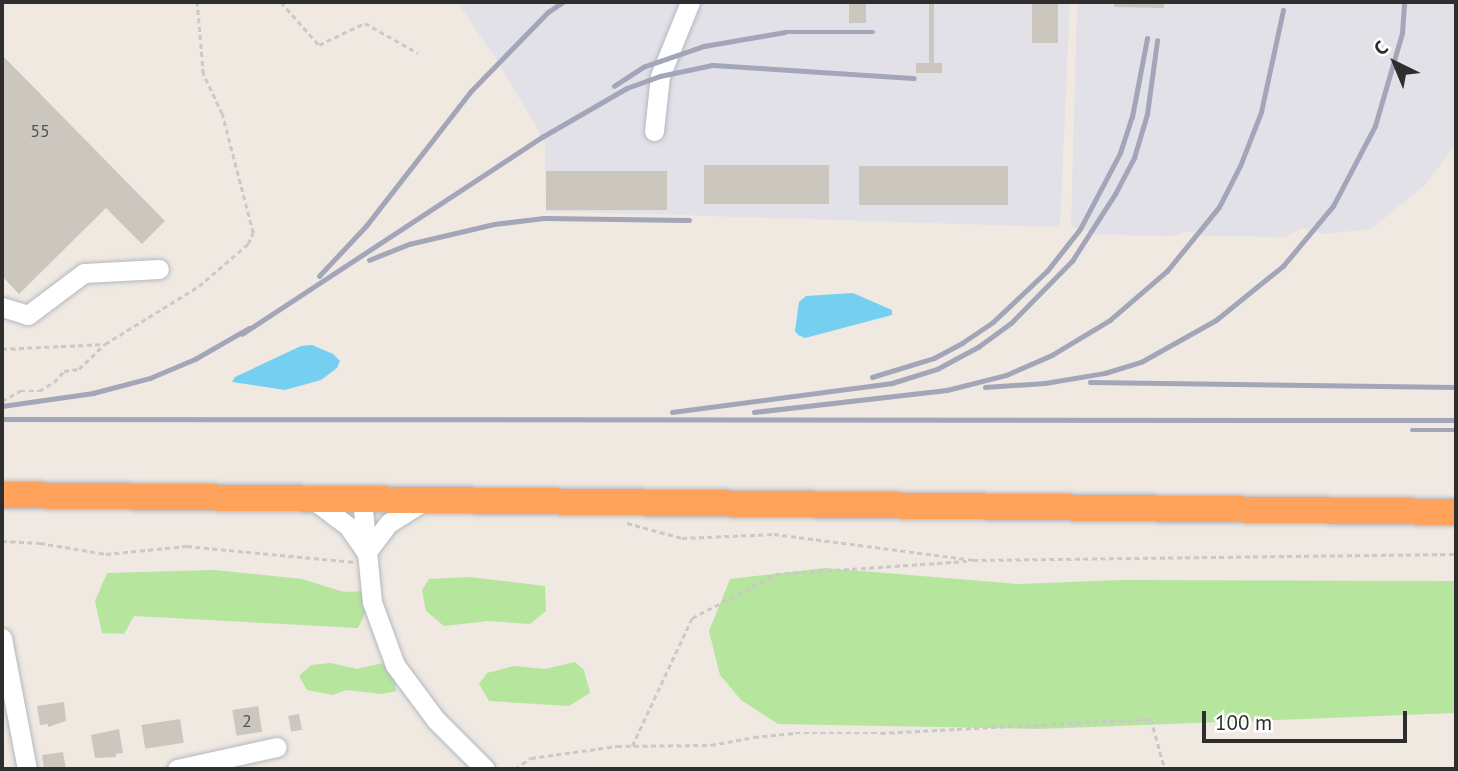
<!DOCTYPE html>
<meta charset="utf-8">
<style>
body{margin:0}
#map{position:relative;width:1458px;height:771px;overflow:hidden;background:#efe9e1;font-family:"PT Sans",sans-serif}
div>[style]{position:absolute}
.industrial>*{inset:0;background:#e3e1e8}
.green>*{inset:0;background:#b6e59e}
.water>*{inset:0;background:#75cff0}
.building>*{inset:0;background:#cbc7bf;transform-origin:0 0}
.path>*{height:2.5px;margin-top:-1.25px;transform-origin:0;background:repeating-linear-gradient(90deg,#c9c9c9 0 5px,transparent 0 8.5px)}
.roads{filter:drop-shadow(0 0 2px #b4b7c1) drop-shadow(0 0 2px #b4b7c1)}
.minor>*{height:19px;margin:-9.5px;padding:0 9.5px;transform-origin:9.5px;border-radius:9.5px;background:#fff}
.highway>*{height:26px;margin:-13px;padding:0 13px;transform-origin:13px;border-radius:13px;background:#ffa35c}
.rail>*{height:4.5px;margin:-2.25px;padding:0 2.25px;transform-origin:2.25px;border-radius:2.25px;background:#a3a6b8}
span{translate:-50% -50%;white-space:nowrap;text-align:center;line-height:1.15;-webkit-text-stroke:5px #fff;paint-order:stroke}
.number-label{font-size:18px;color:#555452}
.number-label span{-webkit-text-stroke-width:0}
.frame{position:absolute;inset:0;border:4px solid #2e2e2e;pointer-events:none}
.north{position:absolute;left:1360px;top:28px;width:70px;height:70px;-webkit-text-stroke:5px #fff;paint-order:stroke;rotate:317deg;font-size:19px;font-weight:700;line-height:28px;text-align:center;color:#2e2e2e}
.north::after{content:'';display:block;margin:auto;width:24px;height:32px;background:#2e2e2e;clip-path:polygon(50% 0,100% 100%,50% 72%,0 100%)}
.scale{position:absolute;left:1202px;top:711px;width:205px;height:32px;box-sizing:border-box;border:4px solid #2e2e2e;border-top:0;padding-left:9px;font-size:21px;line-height:24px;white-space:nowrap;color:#2e2e2e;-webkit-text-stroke:5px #fff;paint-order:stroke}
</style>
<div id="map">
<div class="industrial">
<div style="clip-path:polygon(457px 2px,1070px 2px,1060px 227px,546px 211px,545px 142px,498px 62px)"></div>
<div style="clip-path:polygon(1077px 2px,1456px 2px,1456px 144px,1425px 185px,1371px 229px,1323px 234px,1303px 228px,1285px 237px,1205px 236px,1189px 231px,1172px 236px,1097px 235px,1071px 226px)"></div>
</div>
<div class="green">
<div style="clip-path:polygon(825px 568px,1018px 584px,1122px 580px,1456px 581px,1456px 713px,1039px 729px,778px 724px,741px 700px,720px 675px,709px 631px,730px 579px)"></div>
<div style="clip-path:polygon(214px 570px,302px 579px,344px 592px,364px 591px,366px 612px,358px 628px,134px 616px,124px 634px,102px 633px,95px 601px,107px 573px)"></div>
<div style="clip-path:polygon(469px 577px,545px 586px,546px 611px,530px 624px,488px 621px,444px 626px,426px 611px,422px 590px,429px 579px)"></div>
<div style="clip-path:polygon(575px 662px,584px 670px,590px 693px,569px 706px,489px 701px,479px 684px,487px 673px,514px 666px,545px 669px)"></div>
<div style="clip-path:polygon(331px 663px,357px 669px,383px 663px,394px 674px,396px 691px,381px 694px,346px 690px,333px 695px,307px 690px,299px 676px,311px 665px)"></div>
</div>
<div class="water">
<div style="clip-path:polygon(853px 293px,892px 310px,892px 315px,805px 338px,798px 335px,795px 331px,799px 302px,806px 296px)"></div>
<div style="clip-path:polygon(312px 345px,333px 354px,340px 361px,337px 368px,321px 380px,285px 390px,232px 382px,235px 377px,301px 346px)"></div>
</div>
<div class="building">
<div style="left:849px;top:2px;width:17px;height:21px"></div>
<div style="clip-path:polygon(929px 2px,934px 2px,934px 63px,942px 63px,942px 73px,916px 73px,916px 63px,929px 63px)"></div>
<div style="left:1032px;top:2px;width:26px;height:41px"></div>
<div style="clip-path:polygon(1114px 2px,1164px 2px,1164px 8px,1114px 7px)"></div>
<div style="clip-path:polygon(2px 55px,165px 221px,142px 244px,106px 208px,19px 294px,2px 276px)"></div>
<div style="left:704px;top:165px;width:125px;height:39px"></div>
<div style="left:859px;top:166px;width:149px;height:39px"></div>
<div style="left:667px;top:171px;width:39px;height:121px;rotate:90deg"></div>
<div style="clip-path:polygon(64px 702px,66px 721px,48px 727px,48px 724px,40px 725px,37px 706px)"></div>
<div style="left:258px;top:706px;width:26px;height:26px;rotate:81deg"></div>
<div style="left:299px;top:714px;width:16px;height:11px;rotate:79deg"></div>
<div style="left:180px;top:719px;width:24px;height:39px;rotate:81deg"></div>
<div style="clip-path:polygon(119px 729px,123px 753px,116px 754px,116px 757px,95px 758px,91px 735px)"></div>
<div style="clip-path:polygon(63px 752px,66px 769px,44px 769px,42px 755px)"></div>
</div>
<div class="path">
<div style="left:281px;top:2px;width:57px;rotate:48.5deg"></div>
<div style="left:319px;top:45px;width:51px;rotate:-25.6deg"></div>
<div style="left:365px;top:23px;width:61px;rotate:29.5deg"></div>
<div style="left:2px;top:349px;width:103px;rotate:-2.8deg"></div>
<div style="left:105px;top:344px;width:110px;rotate:-31.7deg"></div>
<div style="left:199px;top:286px;width:65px;rotate:-40.6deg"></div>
<div style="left:248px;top:244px;width:12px;rotate:-66deg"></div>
<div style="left:253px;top:233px;width:123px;rotate:-104.6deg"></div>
<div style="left:222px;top:114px;width:44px;rotate:-115.4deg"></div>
<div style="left:203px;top:74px;width:72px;rotate:-94.8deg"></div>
<div style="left:2px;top:401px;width:21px;rotate:-29deg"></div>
<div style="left:20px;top:391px;width:19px"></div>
<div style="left:39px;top:391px;width:17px;rotate:-31deg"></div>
<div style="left:54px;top:382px;width:15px;rotate:-48deg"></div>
<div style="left:64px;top:371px;width:15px;rotate:-8deg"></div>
<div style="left:79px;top:369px;width:36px;rotate:-44deg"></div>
<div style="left:627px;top:523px;width:57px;rotate:15.3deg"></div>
<div style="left:682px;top:538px;width:92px;rotate:-2.5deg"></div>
<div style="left:774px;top:534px;width:201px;rotate:7.4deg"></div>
<div style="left:973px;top:560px;width:483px;rotate:-0.7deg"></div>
<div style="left:2px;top:541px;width:38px;rotate:3deg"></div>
<div style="left:40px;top:543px;width:67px;rotate:9.5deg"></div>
<div style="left:106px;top:554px;width:81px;rotate:-5.6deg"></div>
<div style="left:187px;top:546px;width:168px;rotate:5.5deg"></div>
<div style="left:632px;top:746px;width:141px;rotate:-64.9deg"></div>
<div style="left:692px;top:618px;width:95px;rotate:-27.6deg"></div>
<div style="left:776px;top:574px;width:191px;rotate:-3.9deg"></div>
<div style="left:515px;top:769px;width:19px;rotate:-35deg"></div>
<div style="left:531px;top:758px;width:87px;rotate:-7.9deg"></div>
<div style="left:617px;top:746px;width:94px;rotate:-0.6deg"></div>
<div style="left:711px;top:745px;width:44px;rotate:-10.5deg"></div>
<div style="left:754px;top:737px;width:41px;rotate:-5.6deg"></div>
<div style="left:795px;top:733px;width:86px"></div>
<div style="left:881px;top:733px;width:270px;rotate:-3deg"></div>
<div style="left:1151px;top:719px;width:52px;rotate:74.4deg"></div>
</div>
<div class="roads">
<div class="minor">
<div style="left:654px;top:131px;width:55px;rotate:-83.8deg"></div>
<div style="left:660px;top:76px;width:80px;rotate:-67.9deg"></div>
<div style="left:2px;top:307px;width:27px;rotate:17deg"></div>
<div style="left:28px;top:315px;width:70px;rotate:-36.9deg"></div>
<div style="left:84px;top:273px;width:75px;rotate:-3.1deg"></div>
<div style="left:312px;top:499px;width:45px;rotate:36.9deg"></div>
<div style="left:348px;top:526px;width:28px;rotate:55deg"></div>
<div style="left:362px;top:499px;width:103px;rotate:84.5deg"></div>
<div style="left:372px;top:602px;width:67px;rotate:69.9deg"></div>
<div style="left:395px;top:665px;width:69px;rotate:53.3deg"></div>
<div style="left:436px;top:720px;width:69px;rotate:45deg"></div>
<div style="left:366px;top:553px;width:38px;rotate:-53deg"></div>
<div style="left:389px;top:523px;width:41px;rotate:-32.2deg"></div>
<div style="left:2px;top:638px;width:133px;rotate:79.2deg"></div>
<div style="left:177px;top:769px;width:102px;rotate:-12.4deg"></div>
</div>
<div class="highway">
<div style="left:2px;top:495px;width:1454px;rotate:0.67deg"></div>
</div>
</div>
<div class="rail">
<div style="left:614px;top:86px;width:35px;rotate:-33deg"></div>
<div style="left:643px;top:67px;width:65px;rotate:-19deg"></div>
<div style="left:704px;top:46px;width:82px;rotate:-9.8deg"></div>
<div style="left:785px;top:32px;width:88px"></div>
<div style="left:369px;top:260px;width:43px;rotate:-21.8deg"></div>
<div style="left:409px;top:244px;width:87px;rotate:-13.2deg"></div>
<div style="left:494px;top:224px;width:50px;rotate:-6.8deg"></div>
<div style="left:544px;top:218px;width:145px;rotate:0.8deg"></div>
<div style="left:319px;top:276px;width:69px;rotate:-46.8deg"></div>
<div style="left:366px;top:226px;width:171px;rotate:-52.1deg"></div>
<div style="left:471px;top:91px;width:110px;rotate:-45.7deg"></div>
<div style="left:548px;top:12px;width:18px;rotate:-34deg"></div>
<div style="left:242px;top:334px;width:359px;rotate:-33.3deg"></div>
<div style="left:542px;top:137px;width:98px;rotate:-30deg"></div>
<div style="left:627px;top:88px;width:35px;rotate:-20deg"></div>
<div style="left:660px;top:76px;width:53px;rotate:-11.9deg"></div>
<div style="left:712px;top:65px;width:202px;rotate:3.7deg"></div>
<div style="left:872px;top:377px;width:65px;rotate:-17deg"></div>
<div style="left:934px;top:358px;width:32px;rotate:-28deg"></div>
<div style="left:962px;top:343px;width:37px;rotate:-34deg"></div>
<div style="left:993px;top:322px;width:74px;rotate:-43.4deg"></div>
<div style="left:1047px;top:271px;width:53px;rotate:-51.8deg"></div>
<div style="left:1080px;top:229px;width:86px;rotate:-62.2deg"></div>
<div style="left:1120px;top:153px;width:38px;rotate:-72deg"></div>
<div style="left:1132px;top:117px;width:80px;rotate:-79.2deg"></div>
<div style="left:1090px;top:382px;width:366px;rotate:0.8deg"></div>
<div style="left:985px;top:387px;width:60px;rotate:-3.8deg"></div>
<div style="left:1045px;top:383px;width:61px;rotate:-9.5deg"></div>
<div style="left:1105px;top:373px;width:38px;rotate:-17deg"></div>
<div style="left:1141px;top:362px;width:86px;rotate:-29.2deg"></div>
<div style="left:1216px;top:320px;width:86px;rotate:-38.9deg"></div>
<div style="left:1283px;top:266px;width:78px;rotate:-50.2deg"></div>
<div style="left:1333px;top:206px;width:90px;rotate:-62.3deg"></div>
<div style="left:1375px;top:126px;width:97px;rotate:-73.8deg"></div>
<div style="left:1402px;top:33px;width:31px;rotate:-86deg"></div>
<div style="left:2px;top:406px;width:92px;rotate:-8.1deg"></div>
<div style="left:93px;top:393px;width:59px;rotate:-14.7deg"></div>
<div style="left:150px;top:378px;width:49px;rotate:-22.9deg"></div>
<div style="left:195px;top:359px;width:62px;rotate:-29.9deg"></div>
<div style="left:672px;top:412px;width:222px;rotate:-7.5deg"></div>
<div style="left:892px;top:383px;width:47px;rotate:-17.3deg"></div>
<div style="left:937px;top:369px;width:47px;rotate:-28.2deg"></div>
<div style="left:978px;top:347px;width:41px;rotate:-36deg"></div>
<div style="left:1011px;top:323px;width:87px;rotate:-45.5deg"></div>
<div style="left:1072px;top:261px;width:80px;rotate:-57.3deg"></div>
<div style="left:1115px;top:194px;width:41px;rotate:-62.2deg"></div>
<div style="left:1134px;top:158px;width:46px;rotate:-73.5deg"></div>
<div style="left:1147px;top:114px;width:74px;rotate:-82.2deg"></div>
<div style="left:754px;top:412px;width:194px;rotate:-6.5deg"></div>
<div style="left:947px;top:390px;width:61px;rotate:-14.3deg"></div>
<div style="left:1006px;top:375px;width:50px;rotate:-23.5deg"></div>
<div style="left:1052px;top:355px;width:68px;rotate:-31.1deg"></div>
<div style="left:1110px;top:320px;width:75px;rotate:-40.7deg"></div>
<div style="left:1167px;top:271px;width:82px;rotate:-50.9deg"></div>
<div style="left:1219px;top:207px;width:46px;rotate:-62.9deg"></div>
<div style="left:1240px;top:166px;width:58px;rotate:-68.7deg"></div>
<div style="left:1261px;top:112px;width:104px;rotate:-77.8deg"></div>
<div style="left:2px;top:419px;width:1454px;rotate:0.04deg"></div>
<div style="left:1412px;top:430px;width:44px"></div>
</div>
<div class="number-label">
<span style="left:40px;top:131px">55</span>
<span style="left:247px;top:721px">2</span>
</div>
<div class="frame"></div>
<div class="north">С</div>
<div class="scale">100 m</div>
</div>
